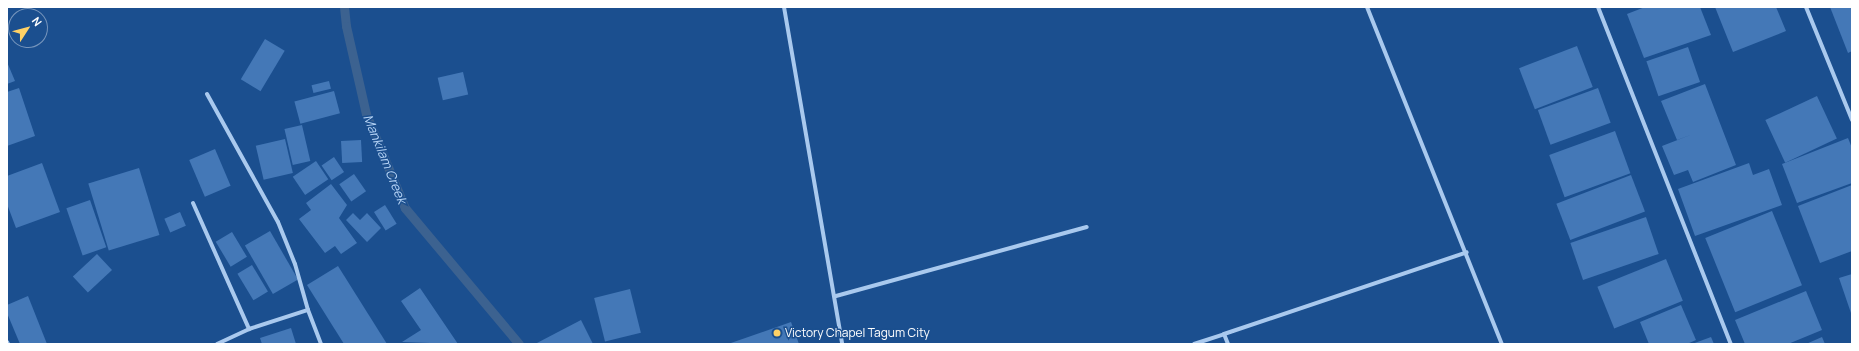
<!DOCTYPE html>
<style>
body{margin:0}
#map{position:relative;width:1859px;height:351px;overflow:hidden;background:#1b4f8f;font-family:Manrope,sans-serif}
div>[style]{position:absolute}
.stream>*{height:9px;margin:-4.5px;padding:0 4.5px;transform-origin:4.5px;border-radius:4.5px;background:#3c6290}
.building>*{inset:0;background:#4478b7;transform-origin:0 0}
.minor>*{height:4px;margin:-2px;padding:0 2px;transform-origin:2px;border-radius:2px;background:#a9c9ee}
.dots>*{width:11px;height:11px;translate:-50% -50%;box-sizing:border-box;border:2px solid #1b4f8f;border-radius:50%}
span{translate:-50% -50%;white-space:nowrap;text-align:center;line-height:1.15;-webkit-text-stroke:3px #1b4f8f;paint-order:stroke}
.poi-label{font-size:12px;color:#fff}
.left{translate:0 -50%;text-align:left}
.water-label{font-size:13px;color:#b5d3f5;font-style:italic}
.frame{position:absolute;inset:0;border:8px solid #fff;pointer-events:none}
.north{position:absolute;left:8px;top:8px;width:40px;height:40px;box-sizing:border-box;background:#1b4f8f;border:1px solid #7695bc;border-radius:50%;rotate:54deg;font-size:11px;font-weight:700;line-height:16px;text-align:center;color:#fff}
.north::after{content:'';display:block;margin:auto;width:14px;height:18px;background:#ffd166;clip-path:polygon(50% 0,100% 100%,50% 72%,0 100%)}
</style>
<div id="map">
<div class="stream">
<div style="left:344px;top:7px;width:19px;rotate:84deg"></div>
<div style="left:346px;top:26px;width:90px;rotate:77.2deg"></div>
<div style="left:366px;top:114px;width:102px;rotate:67.5deg"></div>
<div style="left:405px;top:208px;width:177px;rotate:50deg"></div>
</div>
<div class="building">
<div style="clip-path:polygon(1645px 7px,1700px 7px,1711px 35px,1644px 58px,1627px 14px)"></div>
<div style="clip-path:polygon(1715px 7px,1776px 7px,1786px 31px,1733px 52px)"></div>
<div style="clip-path:polygon(1830px 7px,1852px 7px,1852px 51px,1848px 53px)"></div>
<div style="left:265px;top:39px;width:23px;height:47px;rotate:31deg"></div>
<div style="left:1577px;top:46px;width:44px;height:62px;rotate:69deg"></div>
<div style="left:1688px;top:47px;width:37px;height:44px;rotate:71deg"></div>
<div style="clip-path:polygon(7px 62px,15px 81px,7px 84px)"></div>
<div style="left:463px;top:72px;width:23px;height:26px;rotate:77deg"></div>
<div style="left:329px;top:81px;width:8px;height:18px;rotate:76deg"></div>
<div style="clip-path:polygon(1705px 84px,1736px 165px,1693px 182px,1688px 170px,1674px 175px,1662px 146px,1693px 134px,1677px 140px,1661px 101px)"></div>
<div style="clip-path:polygon(19px 88px,35px 136px,7px 146px,7px 92px)"></div>
<div style="left:1598px;top:88px;width:37px;height:64px;rotate:70deg"></div>
<div style="left:334px;top:91px;width:23px;height:41px;rotate:75deg"></div>
<div style="left:1817px;top:96px;width:47px;height:57px;rotate:65deg"></div>
<div style="left:302px;top:125px;width:37px;height:18px;rotate:77deg"></div>
<div style="left:1615px;top:131px;width:45px;height:70px;rotate:70deg"></div>
<div style="clip-path:polygon(1848px 138px,1852px 148px,1852px 183px,1797px 203px,1782px 164px)"></div>
<div style="left:285px;top:139px;width:35px;height:30px;rotate:77deg"></div>
<div style="left:361px;top:140px;width:22px;height:20px;rotate:87deg"></div>
<div style="left:215px;top:149px;width:40px;height:28px;rotate:67deg"></div>
<div style="left:334px;top:157px;width:18px;height:15px;rotate:56deg"></div>
<div style="left:316px;top:161px;width:22px;height:28px;rotate:56deg"></div>
<div style="clip-path:polygon(42px 163px,60px 212px,16px 228px,7px 204px,7px 176px)"></div>
<div style="clip-path:polygon(1749px 163px,1753px 175px,1769px 169px,1782px 205px,1695px 236px,1678px 189px)"></div>
<div style="left:139px;top:168px;width:70px;height:53px;rotate:73deg"></div>
<div style="left:354px;top:174px;width:21px;height:18px;rotate:55deg"></div>
<div style="left:1631px;top:175px;width:39px;height:80px;rotate:69deg"></div>
<div style="clip-path:polygon(331px 184px,347px 205px,339px 218px,357px 243px,341px 254px,335px 246px,325px 253px,299px 219px,311px 210px,306px 203px)"></div>
<div style="clip-path:polygon(1852px 185px,1852px 251px,1820px 263px,1798px 206px)"></div>
<div style="left:90px;top:200px;width:50px;height:25px;rotate:71deg"></div>
<div style="left:385px;top:205px;width:22px;height:13px;rotate:58deg"></div>
<div style="left:1772px;top:211px;width:80px;height:72px;rotate:68deg"></div>
<div style="left:180px;top:212px;width:15px;height:17px;rotate:67deg"></div>
<div style="clip-path:polygon(353px 213px,360px 220px,367px 213px,381px 228px,367px 242px,346px 220px)"></div>
<div style="left:1646px;top:217px;width:39px;height:80px;rotate:71deg"></div>
<div style="left:270px;top:231px;width:56px;height:29px;rotate:60deg"></div>
<div style="left:232px;top:232px;width:29px;height:19px;rotate:59deg"></div>
<div style="left:97px;top:254px;width:22px;height:33px;rotate:47deg"></div>
<div style="left:1666px;top:259px;width:45px;height:74px;rotate:68deg"></div>
<div style="left:252px;top:265px;width:31px;height:17px;rotate:59deg"></div>
<div style="clip-path:polygon(338px 266px,387px 344px,344px 344px,307px 285px)"></div>
<div style="clip-path:polygon(1852px 274px,1852px 316px,1839px 278px)"></div>
<div style="clip-path:polygon(420px 288px,458px 344px,402px 342px,421px 330px,401px 301px)"></div>
<div style="left:630px;top:289px;width:45px;height:37px;rotate:76deg"></div>
<div style="clip-path:polygon(1806px 291px,1822px 330px,1788px 344px,1745px 344px,1735px 320px)"></div>
<div style="clip-path:polygon(28px 296px,47px 344px,20px 344px,7px 313px,7px 305px)"></div>
<div style="clip-path:polygon(1681px 305px,1696px 340px,1687px 344px,1649px 344px,1640px 322px)"></div>
<div style="clip-path:polygon(581px 320px,593px 344px,535px 344px)"></div>
<div style="clip-path:polygon(791px 322px,799px 344px,728px 344px)"></div>
<div style="clip-path:polygon(291px 328px,296px 344px,262px 344px,260px 338px)"></div>
<div style="clip-path:polygon(1711px 337px,1714px 344px,1692px 344px)"></div>
<div style="clip-path:polygon(1822px 337px,1825px 344px,1806px 344px)"></div>
</div>
<div class="minor">
<div style="left:784px;top:7px;width:342px;rotate:80.2deg"></div>
<div style="left:1367px;top:7px;width:363px;rotate:68.2deg"></div>
<div style="left:1598px;top:7px;width:362px;rotate:68.5deg"></div>
<div style="left:1806px;top:7px;width:122px;rotate:67.8deg"></div>
<div style="left:207px;top:94px;width:146px;rotate:61deg"></div>
<div style="left:278px;top:222px;width:45px;rotate:68deg"></div>
<div style="left:295px;top:264px;width:48px;rotate:74.2deg"></div>
<div style="left:193px;top:203px;width:138px;rotate:66deg"></div>
<div style="left:836px;top:296px;width:260px;rotate:-15.4deg"></div>
<div style="left:1224px;top:334px;width:256px;rotate:-18.6deg"></div>
<div style="left:7px;top:342px;width:2px;rotate:63deg"></div>
<div style="left:217px;top:344px;width:35px;rotate:-25deg"></div>
<div style="left:249px;top:329px;width:62px;rotate:-17.9deg"></div>
<div style="left:308px;top:310px;width:36px;rotate:69deg"></div>
<div style="left:1194px;top:344px;width:32px;rotate:-18deg"></div>
<div style="left:1224px;top:334px;width:11px;rotate:68deg"></div>
</div>
<div class="dots">
<div style="left:777px;top:333px;background:#ffd166"></div>
</div>
<div class="poi-label">
<span class="left" style="left:785px;top:333px">Victory Chapel Tagum City</span>
</div>
<div class="water-label">
<span style="left:385px;top:159px;rotate:68deg">Mankilam Creek</span>
</div>
<div class="frame"></div>
<div class="north">N</div>
</div>
